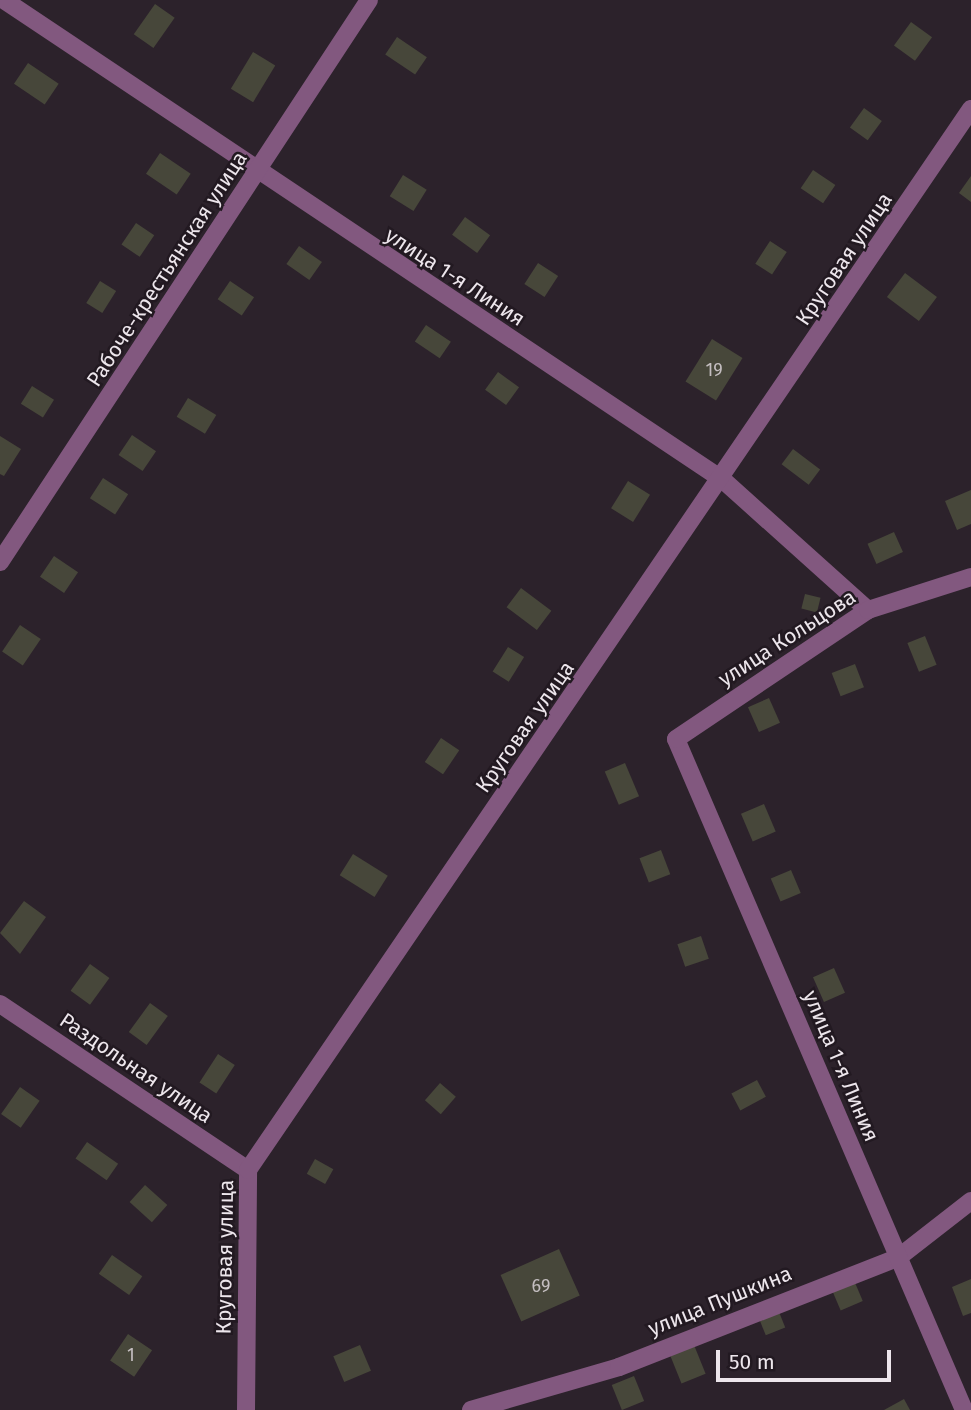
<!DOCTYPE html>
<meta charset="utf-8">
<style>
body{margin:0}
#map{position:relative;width:971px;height:1410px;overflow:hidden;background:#2c222b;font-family:"Fira Sans",sans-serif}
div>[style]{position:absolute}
.building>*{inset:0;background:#47473a;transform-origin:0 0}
.minor>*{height:18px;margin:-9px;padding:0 9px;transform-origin:9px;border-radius:9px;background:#82587f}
span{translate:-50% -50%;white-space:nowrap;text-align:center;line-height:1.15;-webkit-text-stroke:5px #221921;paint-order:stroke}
.number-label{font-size:18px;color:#c4bec0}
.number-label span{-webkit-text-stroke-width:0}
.street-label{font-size:21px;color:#ede6ec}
.scale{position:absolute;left:716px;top:1350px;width:175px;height:32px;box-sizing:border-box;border:4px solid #ede6ec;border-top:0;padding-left:9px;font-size:21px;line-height:24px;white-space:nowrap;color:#ede6ec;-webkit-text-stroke:5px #221921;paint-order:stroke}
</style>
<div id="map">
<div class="building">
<div style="left:155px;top:4px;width:24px;height:37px;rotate:35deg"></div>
<div style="left:911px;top:22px;width:26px;height:29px;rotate:36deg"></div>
<div style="left:397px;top:37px;width:36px;height:21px;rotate:34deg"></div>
<div style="left:253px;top:52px;width:26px;height:43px;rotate:31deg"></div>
<div style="left:28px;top:63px;width:37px;height:25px;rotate:34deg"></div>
<div style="left:864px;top:108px;width:22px;height:24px;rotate:36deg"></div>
<div style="left:160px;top:153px;width:37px;height:25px;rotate:34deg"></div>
<div style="left:813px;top:170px;width:27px;height:22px;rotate:34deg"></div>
<div style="left:403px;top:175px;width:28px;height:25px;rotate:32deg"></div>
<div style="clip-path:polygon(971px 176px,971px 202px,959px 193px)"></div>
<div style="left:465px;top:217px;width:31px;height:22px;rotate:36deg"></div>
<div style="left:136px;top:223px;width:22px;height:26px;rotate:34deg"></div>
<div style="left:770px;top:241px;width:20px;height:27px;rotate:33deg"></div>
<div style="left:299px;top:246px;width:28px;height:22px;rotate:35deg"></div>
<div style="left:538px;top:263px;width:24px;height:25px;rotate:33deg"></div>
<div style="left:905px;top:273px;width:40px;height:30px;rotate:37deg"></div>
<div style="left:100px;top:281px;width:19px;height:26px;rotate:32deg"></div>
<div style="left:230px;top:281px;width:29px;height:22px;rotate:34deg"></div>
<div style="left:426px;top:325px;width:30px;height:20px;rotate:34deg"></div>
<div style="left:712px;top:339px;width:36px;height:50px;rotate:32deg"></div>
<div style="left:498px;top:372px;width:26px;height:22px;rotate:36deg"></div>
<div style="left:32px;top:386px;width:26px;height:21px;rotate:32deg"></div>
<div style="left:188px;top:398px;width:33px;height:22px;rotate:31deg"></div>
<div style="left:132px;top:435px;width:29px;height:24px;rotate:34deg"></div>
<div style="clip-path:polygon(0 436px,21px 449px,4px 476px,0 474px)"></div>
<div style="left:793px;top:449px;width:34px;height:19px;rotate:37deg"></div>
<div style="left:103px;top:478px;width:30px;height:24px;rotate:33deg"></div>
<div style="left:628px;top:481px;width:26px;height:32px;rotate:32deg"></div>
<div style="clip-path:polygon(971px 490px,971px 524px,957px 530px,945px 501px)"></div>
<div style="left:894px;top:532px;width:22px;height:29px;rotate:66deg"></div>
<div style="left:54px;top:556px;width:29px;height:25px;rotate:34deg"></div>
<div style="left:521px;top:588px;width:38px;height:24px;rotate:37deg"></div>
<div style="left:805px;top:594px;width:16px;height:15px;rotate:14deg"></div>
<div style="left:20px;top:625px;width:25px;height:32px;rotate:34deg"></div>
<div style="left:925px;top:636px;width:31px;height:19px;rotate:68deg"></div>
<div style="left:508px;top:647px;width:19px;height:29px;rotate:32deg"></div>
<div style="left:855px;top:664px;width:25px;height:25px;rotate:69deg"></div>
<div style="left:769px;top:698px;width:27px;height:23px;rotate:66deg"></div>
<div style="left:441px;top:738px;width:22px;height:29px;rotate:34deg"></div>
<div style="left:625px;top:763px;width:36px;height:22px;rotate:67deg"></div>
<div style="left:764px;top:804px;width:30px;height:25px;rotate:67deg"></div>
<div style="left:661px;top:850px;width:26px;height:23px;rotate:69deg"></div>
<div style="left:353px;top:854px;width:41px;height:25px;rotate:32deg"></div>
<div style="left:791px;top:870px;width:25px;height:22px;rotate:67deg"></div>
<div style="clip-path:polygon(24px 901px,46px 917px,20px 954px,0 933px)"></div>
<div style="left:701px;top:936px;width:24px;height:25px;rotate:71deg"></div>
<div style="left:90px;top:964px;width:24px;height:33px;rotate:36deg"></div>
<div style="left:834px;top:968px;width:27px;height:23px;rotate:66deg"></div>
<div style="left:150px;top:1003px;width:22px;height:36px;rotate:36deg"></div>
<div style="left:218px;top:1054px;width:20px;height:34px;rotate:33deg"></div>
<div style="left:757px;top:1080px;width:19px;height:29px;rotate:62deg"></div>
<div style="left:440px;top:1083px;width:21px;height:23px;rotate:41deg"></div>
<div style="left:20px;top:1087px;width:24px;height:33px;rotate:35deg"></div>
<div style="left:87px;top:1142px;width:38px;height:20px;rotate:35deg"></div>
<div style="left:315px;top:1159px;width:21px;height:17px;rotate:29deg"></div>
<div style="left:145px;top:1185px;width:30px;height:23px;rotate:42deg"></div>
<div style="left:559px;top:1249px;width:51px;height:64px;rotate:66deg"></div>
<div style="left:112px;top:1255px;width:37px;height:23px;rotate:35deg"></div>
<div style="left:853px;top:1278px;width:25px;height:24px;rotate:67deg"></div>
<div style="clip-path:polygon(971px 1279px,971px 1313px,963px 1316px,952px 1287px)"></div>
<div style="left:777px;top:1307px;width:22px;height:21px;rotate:68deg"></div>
<div style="left:128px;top:1334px;width:29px;height:32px;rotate:34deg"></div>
<div style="left:360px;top:1345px;width:28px;height:29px;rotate:67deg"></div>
<div style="left:694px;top:1345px;width:31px;height:26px;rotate:68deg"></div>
<div style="left:634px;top:1376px;width:27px;height:24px;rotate:68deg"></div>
<div style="clip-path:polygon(904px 1399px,910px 1410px,884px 1410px)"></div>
</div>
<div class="minor">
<div style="left:4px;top:0;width:865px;rotate:33.73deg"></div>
<div style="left:723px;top:480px;width:195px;rotate:41.9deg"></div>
<div style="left:0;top:562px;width:672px;rotate:-56.71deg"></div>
<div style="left:0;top:1004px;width:298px;rotate:33.8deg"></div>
<div style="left:246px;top:1410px;width:240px;rotate:-89.5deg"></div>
<div style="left:248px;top:1170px;width:1284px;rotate:-55.73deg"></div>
<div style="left:471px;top:1410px;width:154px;rotate:-16.2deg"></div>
<div style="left:619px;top:1367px;width:301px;rotate:-21.4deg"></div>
<div style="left:899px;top:1257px;width:91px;rotate:-37.9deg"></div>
<div style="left:964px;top:1410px;width:730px;rotate:-113.23deg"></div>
<div style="left:676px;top:739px;width:231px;rotate:-33.9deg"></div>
<div style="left:868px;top:610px;width:108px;rotate:-17.8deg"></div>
</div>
<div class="number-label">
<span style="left:714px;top:370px">19</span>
<span style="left:541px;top:1286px">69</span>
<span style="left:131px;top:1355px">1</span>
</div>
<div class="street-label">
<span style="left:844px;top:259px;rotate:-56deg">Круговая улица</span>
<span style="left:167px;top:269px;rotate:-57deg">Рабоче-крестьянская улица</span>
<span style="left:455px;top:277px;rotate:33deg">улица 1-я Линия</span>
<span style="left:787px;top:638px;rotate:-33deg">улица Кольцова</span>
<span style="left:525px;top:727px;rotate:-55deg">Круговая улица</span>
<span style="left:841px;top:1066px;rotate:67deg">улица 1-я Линия</span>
<span style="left:136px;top:1068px;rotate:34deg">Раздольная улица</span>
<span style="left:225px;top:1257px;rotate:-89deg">Круговая улица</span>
<span style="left:720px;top:1301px;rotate:-22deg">улица Пушкина</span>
</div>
<div class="scale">50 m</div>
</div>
